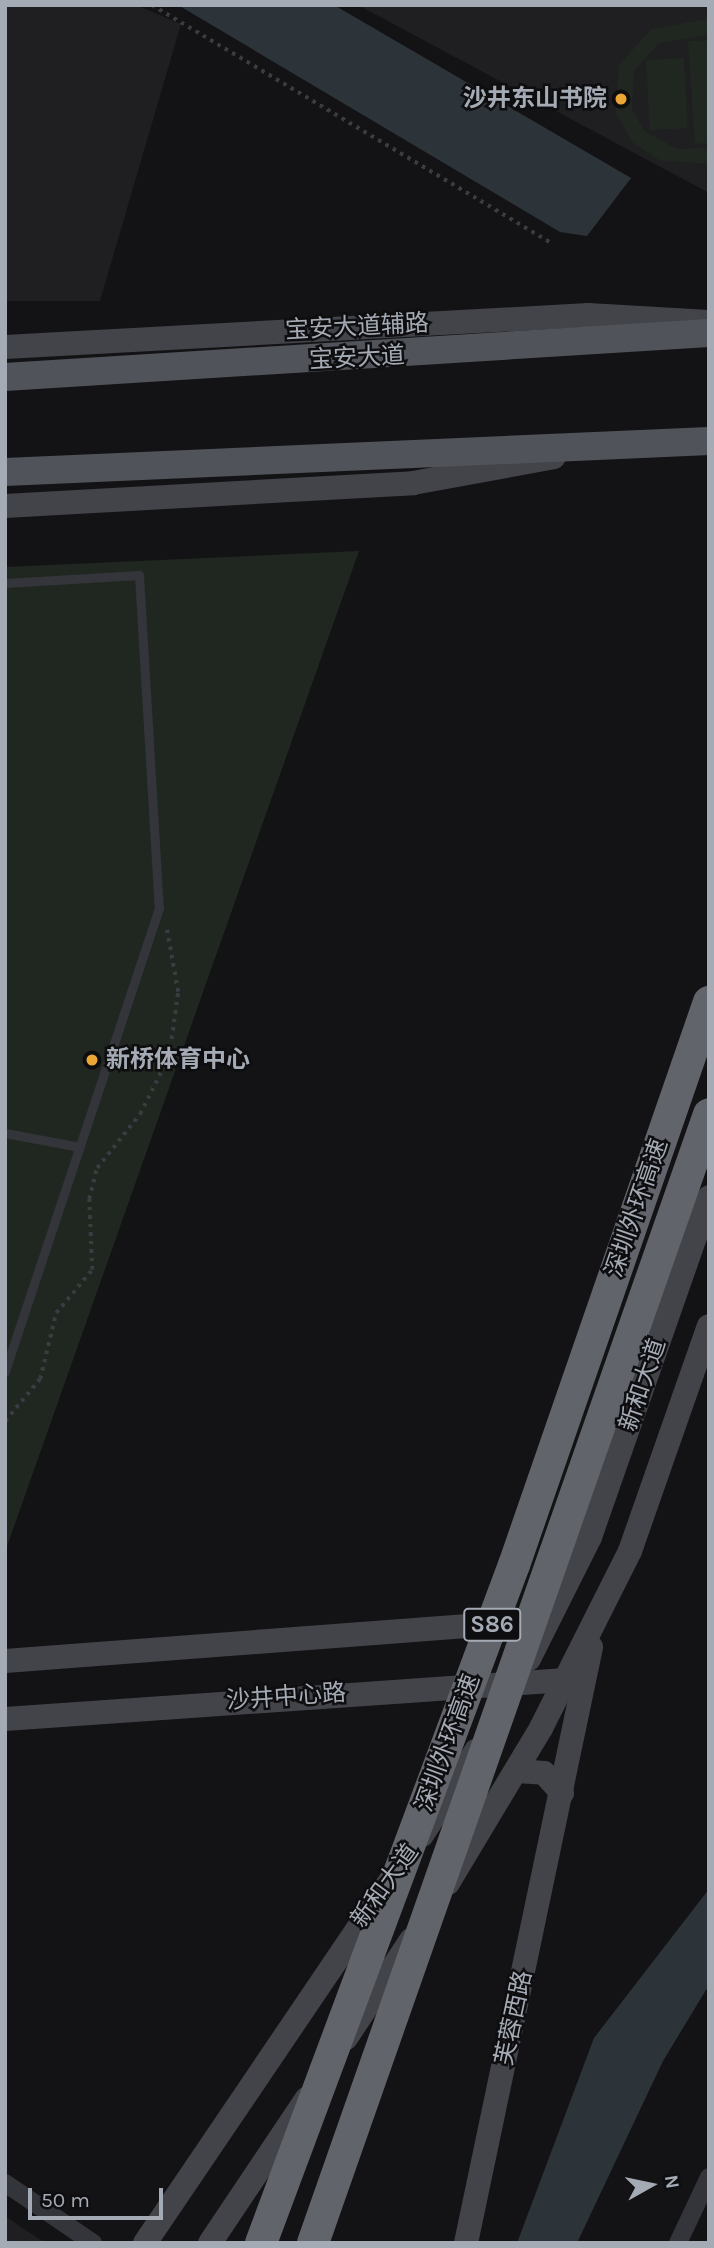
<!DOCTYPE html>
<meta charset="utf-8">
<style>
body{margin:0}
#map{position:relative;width:714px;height:2248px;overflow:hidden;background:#131315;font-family:Karla,"Noto Sans SC",sans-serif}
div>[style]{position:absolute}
.built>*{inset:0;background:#1f1f22}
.green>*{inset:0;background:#202720;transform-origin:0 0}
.water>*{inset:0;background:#2c343a}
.path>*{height:3.5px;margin-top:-1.75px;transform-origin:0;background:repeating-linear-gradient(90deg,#3a3c41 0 3.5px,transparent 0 8.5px)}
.lane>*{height:9px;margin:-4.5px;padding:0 4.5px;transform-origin:4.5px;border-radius:4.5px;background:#34353a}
.street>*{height:18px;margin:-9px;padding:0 9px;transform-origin:9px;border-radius:9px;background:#34353a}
.secondary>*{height:24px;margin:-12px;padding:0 12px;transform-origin:12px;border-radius:12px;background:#42444a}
.primary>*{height:28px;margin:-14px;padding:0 14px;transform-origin:14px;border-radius:14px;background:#505359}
.highway-bridge>*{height:32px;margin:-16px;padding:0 16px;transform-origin:16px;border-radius:16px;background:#61646a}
.dots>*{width:19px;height:19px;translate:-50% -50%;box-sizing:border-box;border:4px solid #0e0e10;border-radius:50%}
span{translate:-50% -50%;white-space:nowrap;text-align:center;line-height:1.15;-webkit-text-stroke:5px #0e0e10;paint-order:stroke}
.shield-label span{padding:2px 5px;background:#0e0e10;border:2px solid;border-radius:5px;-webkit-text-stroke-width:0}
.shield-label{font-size:23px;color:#a5abb5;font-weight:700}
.poi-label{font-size:24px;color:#a5abb5;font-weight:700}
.right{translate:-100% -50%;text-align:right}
.left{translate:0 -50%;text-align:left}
.street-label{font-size:24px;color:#a5abb5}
.frame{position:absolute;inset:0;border:7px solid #a5abb5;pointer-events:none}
.north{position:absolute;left:616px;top:2150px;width:70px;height:70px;-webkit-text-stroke:5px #0e0e10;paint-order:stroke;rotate:81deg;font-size:19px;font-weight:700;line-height:28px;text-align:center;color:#a5abb5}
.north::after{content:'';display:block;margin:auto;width:24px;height:32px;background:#a5abb5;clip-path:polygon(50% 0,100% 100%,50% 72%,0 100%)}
.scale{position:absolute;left:28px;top:2188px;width:135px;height:32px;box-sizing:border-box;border:4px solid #a5abb5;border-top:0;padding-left:9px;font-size:21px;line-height:24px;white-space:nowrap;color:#a5abb5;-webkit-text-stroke:5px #0e0e10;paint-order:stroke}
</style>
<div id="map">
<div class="built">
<div style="clip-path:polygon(5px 5px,136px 5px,181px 24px,100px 301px,5px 301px)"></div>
<div style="clip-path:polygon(358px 5px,709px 5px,709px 193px)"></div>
<div style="clip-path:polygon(5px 2216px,45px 2243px,5px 2243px)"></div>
</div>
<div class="green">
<div style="clip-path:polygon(709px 19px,709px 35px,659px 43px,634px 71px,632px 109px,644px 131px,677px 149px,709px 148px,709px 164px,659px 160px,632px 142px,616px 113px,619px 65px,651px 29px)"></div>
<div style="clip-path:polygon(709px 40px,709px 143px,695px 144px,688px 41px)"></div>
<div style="left:684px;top:58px;width:70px;height:38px;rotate:87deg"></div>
<div style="clip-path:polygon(359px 551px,5px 1552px,5px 567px)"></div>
</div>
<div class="water">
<div style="clip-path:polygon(178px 5px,334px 5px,631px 178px,587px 236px,560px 232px)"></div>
<div style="clip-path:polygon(709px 1889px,709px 1985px,663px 2061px,577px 2243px,517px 2243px,594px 2038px)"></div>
</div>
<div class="path">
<div style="left:152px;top:5px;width:467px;rotate:30.8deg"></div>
<div style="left:5px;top:1421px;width:55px;rotate:-50.2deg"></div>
<div style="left:40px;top:1379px;width:68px;rotate:-76.4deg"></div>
<div style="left:56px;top:1313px;width:56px;rotate:-50.1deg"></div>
<div style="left:92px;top:1270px;width:71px;rotate:-92.4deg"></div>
<div style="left:89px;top:1199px;width:32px;rotate:-76deg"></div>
<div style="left:97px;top:1168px;width:69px;rotate:-51.5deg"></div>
<div style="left:140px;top:1114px;width:65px;rotate:-63.4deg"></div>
<div style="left:169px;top:1056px;width:65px;rotate:-82deg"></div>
<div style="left:178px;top:992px;width:67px;rotate:-100.3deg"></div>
</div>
<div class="lane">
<div style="left:5px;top:583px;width:134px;rotate:-3.4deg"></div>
<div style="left:139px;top:575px;width:334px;rotate:86.6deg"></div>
<div style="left:159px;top:908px;width:489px;rotate:108.4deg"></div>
<div style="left:5px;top:1133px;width:76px;rotate:10.6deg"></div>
</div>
<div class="street">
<div style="left:5px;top:2183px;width:107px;rotate:34.3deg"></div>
<div style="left:678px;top:2243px;width:73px;rotate:-64.8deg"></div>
</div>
<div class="secondary">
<div style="left:5px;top:347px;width:584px;rotate:-3.14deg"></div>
<div style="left:588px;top:315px;width:121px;rotate:3.3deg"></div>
<div style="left:5px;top:506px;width:409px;rotate:-3.2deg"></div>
<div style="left:413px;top:483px;width:143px;rotate:-10.4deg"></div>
<div style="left:529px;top:1659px;width:136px;rotate:-63.4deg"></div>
<div style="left:590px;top:1537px;width:360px;rotate:-70.7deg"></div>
<div style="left:5px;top:1661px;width:543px;rotate:-4.33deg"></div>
<div style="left:5px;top:1719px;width:562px;rotate:-3.98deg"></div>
<div style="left:517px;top:1771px;width:27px;rotate:4deg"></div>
<div style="left:544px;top:1773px;width:27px;rotate:48deg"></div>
<div style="left:422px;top:1835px;width:100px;rotate:-57.3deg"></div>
<div style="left:448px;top:1883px;width:181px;rotate:-59deg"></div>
<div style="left:541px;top:1728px;width:198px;rotate:-63.3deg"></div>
<div style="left:630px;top:1551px;width:238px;rotate:-70.7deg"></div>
<div style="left:346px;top:2038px;width:118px;rotate:-56.4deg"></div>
<div style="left:145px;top:2243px;width:436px;rotate:-55.9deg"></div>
<div style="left:210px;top:2243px;width:174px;rotate:-56.2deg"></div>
<div style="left:466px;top:2243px;width:609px;rotate:-78.15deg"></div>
</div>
<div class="primary">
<div style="left:5px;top:377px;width:705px;rotate:-3.58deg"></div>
<div style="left:5px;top:472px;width:705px;rotate:-2.52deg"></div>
</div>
<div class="highway-bridge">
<div style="left:261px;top:2243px;width:724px;rotate:-69.54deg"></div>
<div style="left:514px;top:1565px;width:596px;rotate:-70.9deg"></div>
<div style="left:313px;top:2243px;width:1196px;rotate:-70.67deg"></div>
</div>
<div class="dots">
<div style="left:621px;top:99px;background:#eba635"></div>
<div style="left:92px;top:1060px;background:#eba635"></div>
</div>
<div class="shield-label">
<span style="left:492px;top:1625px">S86</span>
</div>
<div class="poi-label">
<span class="right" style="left:607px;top:99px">沙井东山书院</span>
<span class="left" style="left:106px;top:1060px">新桥体育中心</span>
</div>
<div class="street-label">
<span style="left:357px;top:327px;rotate:-3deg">宝安大道辅路</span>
<span style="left:357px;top:358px;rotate:-3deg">宝安大道</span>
<span style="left:637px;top:1208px;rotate:-71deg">深圳外环高速</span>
<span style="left:643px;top:1385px;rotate:-71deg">新和大道</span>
<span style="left:286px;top:1697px;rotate:-4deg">沙井中心路</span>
<span style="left:448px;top:1743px;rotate:-70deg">深圳外环高速</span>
<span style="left:385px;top:1886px;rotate:-54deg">新和大道</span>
<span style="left:514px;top:2018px;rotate:-78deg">芙蓉西路</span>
</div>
<div class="frame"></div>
<div class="north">N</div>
<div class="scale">50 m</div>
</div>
